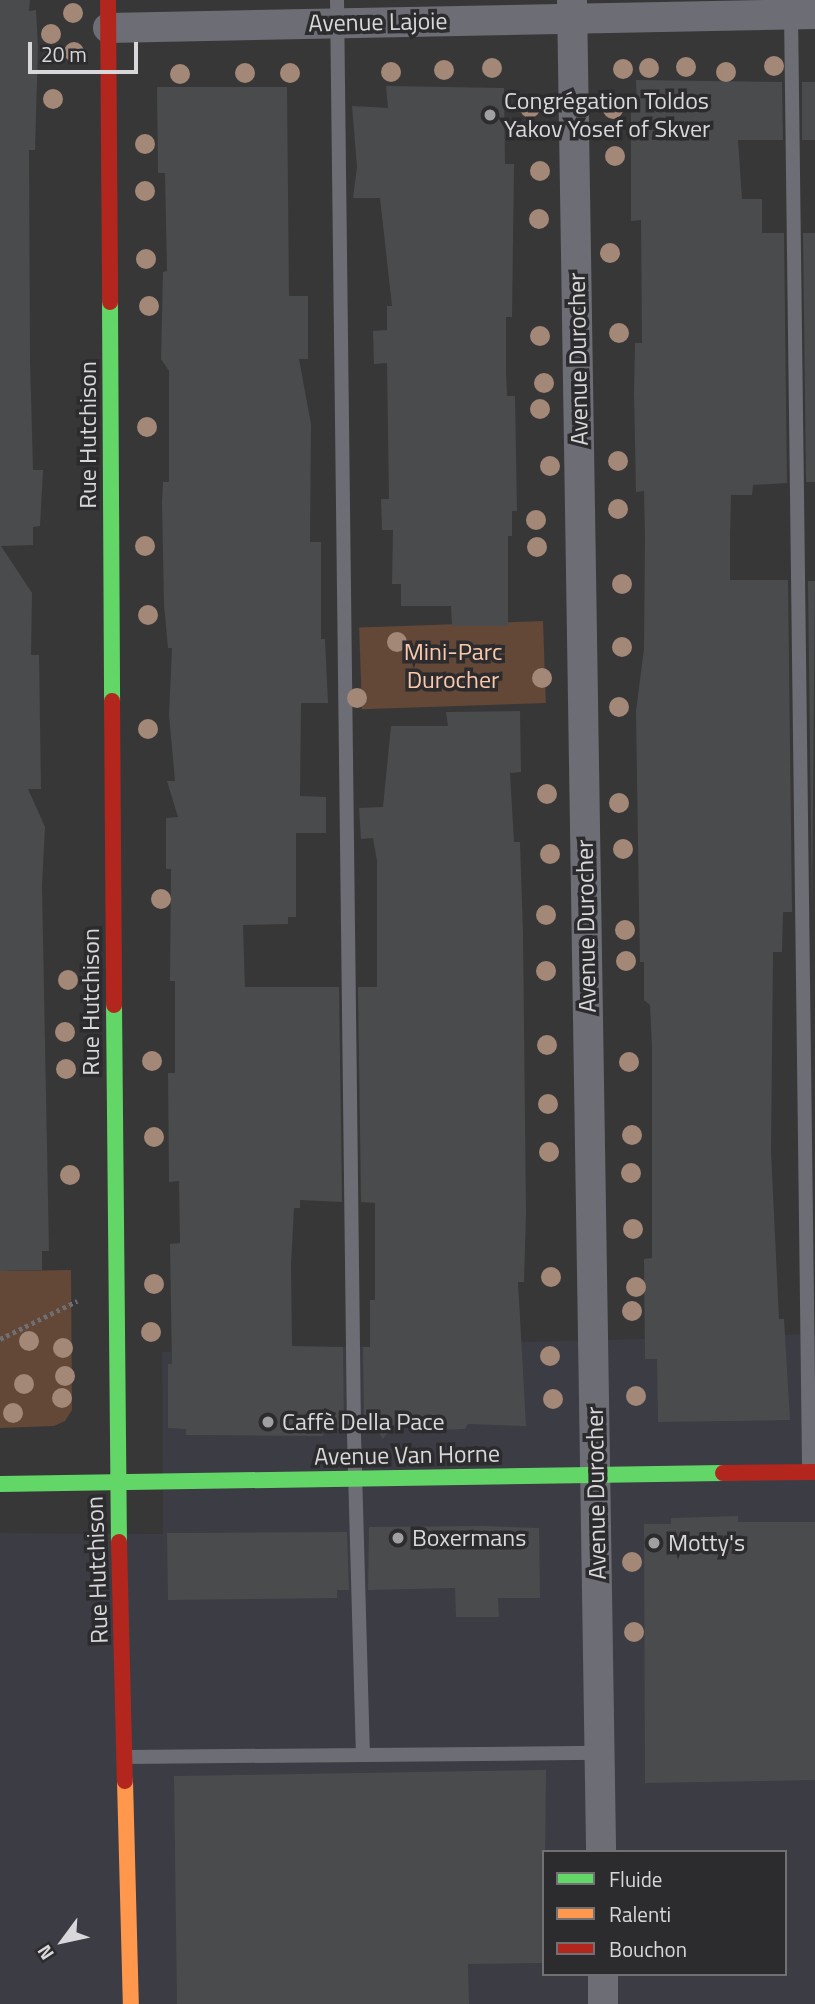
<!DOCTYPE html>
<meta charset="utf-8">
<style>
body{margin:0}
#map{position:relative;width:815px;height:2004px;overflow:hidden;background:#373738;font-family:"Titillium Web",sans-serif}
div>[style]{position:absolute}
.built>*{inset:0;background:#3b3c44}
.green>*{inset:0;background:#634737;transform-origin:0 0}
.building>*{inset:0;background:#4a4b4c;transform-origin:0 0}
.path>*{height:4.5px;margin-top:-2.25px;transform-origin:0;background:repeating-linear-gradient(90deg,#6e6e73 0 3.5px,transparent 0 7px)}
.lane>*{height:14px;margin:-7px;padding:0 7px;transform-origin:7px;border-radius:7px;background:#6d6e75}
.street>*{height:30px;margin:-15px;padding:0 15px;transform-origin:15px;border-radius:15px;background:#6d6e75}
.fast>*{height:16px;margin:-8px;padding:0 8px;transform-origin:8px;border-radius:8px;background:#63d668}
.slow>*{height:16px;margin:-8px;padding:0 8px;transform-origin:8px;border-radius:8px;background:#ff974d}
.jam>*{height:16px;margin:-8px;padding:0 8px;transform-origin:8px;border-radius:8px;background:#b3261e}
.trees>*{width:20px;height:20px;margin:-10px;border-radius:50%;background:#a38777}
.dots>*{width:19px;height:19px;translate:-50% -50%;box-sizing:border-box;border:4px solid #2c2c2f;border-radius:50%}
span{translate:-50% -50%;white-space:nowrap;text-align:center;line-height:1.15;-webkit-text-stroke:7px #2c2c2f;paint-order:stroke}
.street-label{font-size:24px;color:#d8d8da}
.poi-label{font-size:24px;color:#d8d8da}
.left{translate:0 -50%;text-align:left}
.park-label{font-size:24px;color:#fbc8ab}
.legend{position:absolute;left:542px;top:1850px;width:245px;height:126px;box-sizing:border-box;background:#2c2c2f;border:2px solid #717173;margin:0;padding:9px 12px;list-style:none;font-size:21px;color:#d8d8da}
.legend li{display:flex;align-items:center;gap:14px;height:35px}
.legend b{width:35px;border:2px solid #717173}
.north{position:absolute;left:28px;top:1906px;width:70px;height:70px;-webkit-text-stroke:5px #2c2c2f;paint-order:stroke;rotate:237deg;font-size:19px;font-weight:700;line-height:28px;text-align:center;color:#d8d8da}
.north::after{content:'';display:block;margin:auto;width:24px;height:32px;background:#d8d8da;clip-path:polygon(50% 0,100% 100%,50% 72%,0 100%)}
.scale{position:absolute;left:28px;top:42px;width:110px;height:32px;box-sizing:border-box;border:4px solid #d8d8da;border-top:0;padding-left:9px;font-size:21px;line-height:24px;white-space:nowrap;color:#d8d8da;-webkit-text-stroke:5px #2c2c2f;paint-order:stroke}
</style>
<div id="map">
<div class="built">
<div style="clip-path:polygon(evenodd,815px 1334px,815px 2004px,0 2004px,0 1533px,163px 1534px,162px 1352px,815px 1334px,544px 1852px,785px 1852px,785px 1974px,544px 1974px,544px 1852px)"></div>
</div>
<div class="green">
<div style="left:543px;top:621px;width:82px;height:184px;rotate:88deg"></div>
<div style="clip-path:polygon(71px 1270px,72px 1410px,65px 1421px,54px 1426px,0 1428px,0 1271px)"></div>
</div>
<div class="building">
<div style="clip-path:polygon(0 0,30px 0,29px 11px,36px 10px,38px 47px,35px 150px,29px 150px,30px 359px,33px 470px,43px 470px,40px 526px,33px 527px,33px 545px,1px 546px,32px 593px,31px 655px,39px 655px,41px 789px,28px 789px,45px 827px,42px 886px,49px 1251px,42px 1251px,42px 1270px,0 1271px)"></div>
<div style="clip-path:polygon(636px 80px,782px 82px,783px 140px,738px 140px,742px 199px,762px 199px,762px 233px,784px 233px,787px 483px,753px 485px,752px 495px,731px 495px,730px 538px,730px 580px,788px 580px,792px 912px,783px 912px,782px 952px,773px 952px,771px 1151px,779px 1319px,784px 1319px,790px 1420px,658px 1422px,657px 1359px,645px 1359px,644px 1259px,652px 1258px,652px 1047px,650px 1005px,644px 1000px,644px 962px,640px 962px,639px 909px,636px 711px,644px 649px,645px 537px,644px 491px,636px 492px,634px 393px,635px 343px,642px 343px,641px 220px,631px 221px,631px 105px,637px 105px)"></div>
<div style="left:802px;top:82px;width:13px;height:58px"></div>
<div style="clip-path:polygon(386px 86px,504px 88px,505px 164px,514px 164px,512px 317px,506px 317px,506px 371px,507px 396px,515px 396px,517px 511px,512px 511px,512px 536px,508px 536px,508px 626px,452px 626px,451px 606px,401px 606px,401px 584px,392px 584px,393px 530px,382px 530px,381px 499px,389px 499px,387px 363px,374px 364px,373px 331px,387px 330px,387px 306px,392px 306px,380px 198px,353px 198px,357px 167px,352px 106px,388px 108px)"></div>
<div style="clip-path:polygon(157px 87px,287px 87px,289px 296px,308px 296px,308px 359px,299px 359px,311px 424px,310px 542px,321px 542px,321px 639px,325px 639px,328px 703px,301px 703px,300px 796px,326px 797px,326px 833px,296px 833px,296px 917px,288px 917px,288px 924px,243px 925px,244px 959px,245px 987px,339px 987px,342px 1202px,300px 1200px,300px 1208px,294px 1208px,291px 1264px,292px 1346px,343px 1347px,344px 1428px,323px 1429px,323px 1436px,186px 1435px,186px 1429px,168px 1428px,168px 1364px,172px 1364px,170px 1244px,180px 1243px,179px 1181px,169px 1182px,168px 1073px,175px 1073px,175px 981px,170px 981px,171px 869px,166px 869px,166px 818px,178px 817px,167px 781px,175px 781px,169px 715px,172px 648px,168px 648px,164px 605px,162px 502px,163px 482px,169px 482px,169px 371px,161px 359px,163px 272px,167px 271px,165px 173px,158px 173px)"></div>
<div style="clip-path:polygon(803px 233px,815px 233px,815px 482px,806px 482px)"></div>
<div style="clip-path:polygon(808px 581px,815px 581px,812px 911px)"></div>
<div style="clip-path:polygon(520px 711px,521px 772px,510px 773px,514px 842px,520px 842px,523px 933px,526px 1214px,524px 1282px,518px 1282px,526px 1426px,468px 1424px,465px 1429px,435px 1430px,432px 1426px,391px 1427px,383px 1439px,375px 1427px,364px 1428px,363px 1347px,370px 1347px,370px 1300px,375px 1300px,375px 1203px,361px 1202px,358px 987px,377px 987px,377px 861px,373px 838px,361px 839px,359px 808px,383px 807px,391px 726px,448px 726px,446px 712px)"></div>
<div style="clip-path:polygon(738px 1516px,738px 1522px,815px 1522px,815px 1780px,645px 1783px,644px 1524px,671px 1524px,671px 1518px)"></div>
<div style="clip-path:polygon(482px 1526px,539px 1528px,540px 1598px,498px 1598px,499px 1617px,456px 1617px,455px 1588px,368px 1590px,369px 1527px)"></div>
<div style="clip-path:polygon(347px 1532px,349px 1590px,337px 1590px,337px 1598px,168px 1600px,167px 1533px)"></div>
<div style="clip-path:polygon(546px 1770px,544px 1963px,468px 1964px,469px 2004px,177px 2004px,174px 1776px)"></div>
</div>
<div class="path">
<div style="left:0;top:1339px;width:86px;rotate:-26.3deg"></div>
</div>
<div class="lane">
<div style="left:337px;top:0;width:1435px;rotate:89.32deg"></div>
<div style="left:354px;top:1435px;width:320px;rotate:88.4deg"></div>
<div style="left:791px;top:11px;width:1460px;rotate:89.29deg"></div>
<div style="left:126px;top:1757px;width:474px;rotate:-0.5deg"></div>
</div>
<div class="street">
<div style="left:572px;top:0;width:1852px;rotate:89.1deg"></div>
<div style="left:108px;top:28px;width:707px;rotate:-1.13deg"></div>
<div style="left:603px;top:1974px;width:30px;rotate:90deg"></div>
</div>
<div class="fast">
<div style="left:110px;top:302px;width:399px;rotate:89.7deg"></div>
<div style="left:114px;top:1005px;width:537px;rotate:89.47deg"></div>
<div style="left:0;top:1484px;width:723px;rotate:-0.87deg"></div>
</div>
<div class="slow">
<div style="left:125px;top:1781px;width:223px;rotate:88.5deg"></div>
</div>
<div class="jam">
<div style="left:108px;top:0;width:302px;rotate:89.6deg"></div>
<div style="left:112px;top:701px;width:304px;rotate:89.6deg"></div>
<div style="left:723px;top:1473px;width:92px;rotate:-0.6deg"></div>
<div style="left:119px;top:1542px;width:239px;rotate:88.6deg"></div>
</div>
<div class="trees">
<div style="left:73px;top:13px"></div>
<div style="left:51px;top:34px"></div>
<div style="left:74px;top:52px"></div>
<div style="left:774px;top:66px"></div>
<div style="left:686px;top:67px"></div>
<div style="left:492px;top:68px"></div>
<div style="left:649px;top:68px"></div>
<div style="left:623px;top:69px"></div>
<div style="left:444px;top:70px"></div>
<div style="left:391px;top:72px"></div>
<div style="left:726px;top:72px"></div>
<div style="left:245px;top:73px"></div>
<div style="left:290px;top:73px"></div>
<div style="left:180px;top:74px"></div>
<div style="left:53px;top:99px"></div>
<div style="left:530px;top:108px"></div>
<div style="left:613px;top:109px"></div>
<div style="left:145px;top:144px"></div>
<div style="left:615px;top:156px"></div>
<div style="left:540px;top:171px"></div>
<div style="left:145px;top:191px"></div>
<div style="left:539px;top:219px"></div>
<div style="left:610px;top:253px"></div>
<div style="left:146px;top:259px"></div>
<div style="left:149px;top:306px"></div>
<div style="left:619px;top:333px"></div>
<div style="left:540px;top:336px"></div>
<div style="left:544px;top:383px"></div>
<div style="left:540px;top:409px"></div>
<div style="left:147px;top:427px"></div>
<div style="left:618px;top:461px"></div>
<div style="left:550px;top:466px"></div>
<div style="left:618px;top:509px"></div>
<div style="left:536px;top:520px"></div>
<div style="left:145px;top:546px"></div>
<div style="left:537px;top:547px"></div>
<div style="left:622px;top:584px"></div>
<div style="left:148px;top:615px"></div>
<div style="left:397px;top:642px"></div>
<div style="left:622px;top:647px"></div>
<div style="left:542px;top:678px"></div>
<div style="left:357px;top:698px"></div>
<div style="left:619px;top:707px"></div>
<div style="left:148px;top:729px"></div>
<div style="left:547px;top:794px"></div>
<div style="left:619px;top:803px"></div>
<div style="left:623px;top:849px"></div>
<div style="left:550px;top:854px"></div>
<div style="left:161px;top:899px"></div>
<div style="left:546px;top:915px"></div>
<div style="left:625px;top:930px"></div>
<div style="left:626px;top:961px"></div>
<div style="left:546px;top:971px"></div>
<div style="left:68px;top:980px"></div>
<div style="left:65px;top:1032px"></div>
<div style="left:547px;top:1045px"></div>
<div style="left:152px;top:1061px"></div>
<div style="left:629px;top:1062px"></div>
<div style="left:66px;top:1069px"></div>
<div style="left:548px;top:1104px"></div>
<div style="left:632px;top:1135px"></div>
<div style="left:154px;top:1137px"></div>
<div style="left:549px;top:1152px"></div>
<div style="left:631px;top:1173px"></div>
<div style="left:70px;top:1175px"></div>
<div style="left:633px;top:1229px"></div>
<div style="left:551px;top:1277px"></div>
<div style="left:154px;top:1284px"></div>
<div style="left:636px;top:1287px"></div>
<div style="left:632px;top:1311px"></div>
<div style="left:151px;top:1332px"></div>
<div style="left:29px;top:1341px"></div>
<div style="left:63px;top:1348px"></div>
<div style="left:550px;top:1356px"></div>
<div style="left:65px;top:1376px"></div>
<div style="left:24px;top:1384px"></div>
<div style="left:636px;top:1396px"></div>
<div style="left:62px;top:1398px"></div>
<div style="left:553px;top:1399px"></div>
<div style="left:13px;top:1413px"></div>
<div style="left:632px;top:1562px"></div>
<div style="left:634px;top:1632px"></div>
</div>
<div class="dots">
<div style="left:490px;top:115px;background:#a0a0a1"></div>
<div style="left:268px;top:1422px;background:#a0a0a1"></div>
<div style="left:398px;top:1538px;background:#a0a0a1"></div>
<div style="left:654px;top:1543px;background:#a0a0a1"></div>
</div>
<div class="street-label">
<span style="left:378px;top:22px;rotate:-1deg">Avenue Lajoie</span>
<span style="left:578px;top:359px;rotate:-91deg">Avenue Durocher</span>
<span style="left:88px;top:435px;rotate:-90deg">Rue Hutchison</span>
<span style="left:586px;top:926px;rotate:-91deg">Avenue Durocher</span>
<span style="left:91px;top:1002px;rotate:-90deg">Rue Hutchison</span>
<span style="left:407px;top:1455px;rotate:-1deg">Avenue Van Horne</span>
<span style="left:596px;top:1493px;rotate:-91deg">Avenue Durocher</span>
<span style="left:97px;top:1570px;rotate:-92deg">Rue Hutchison</span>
</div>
<div class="poi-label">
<span class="left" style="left:504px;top:115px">Congrégation Toldos<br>Yakov Yosef of Skver</span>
<span class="left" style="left:282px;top:1422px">Caffè Della Pace</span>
<span class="left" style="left:412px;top:1538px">Boxermans</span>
<span class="left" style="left:668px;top:1543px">Motty's</span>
</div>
<div class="park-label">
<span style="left:453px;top:666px">Mini-Parc<br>Durocher</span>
</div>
<ul class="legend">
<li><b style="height:9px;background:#63d668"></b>Fluide</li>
<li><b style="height:9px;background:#ff974d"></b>Ralenti</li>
<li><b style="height:9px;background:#b3261e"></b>Bouchon</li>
</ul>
<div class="north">N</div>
<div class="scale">20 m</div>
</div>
